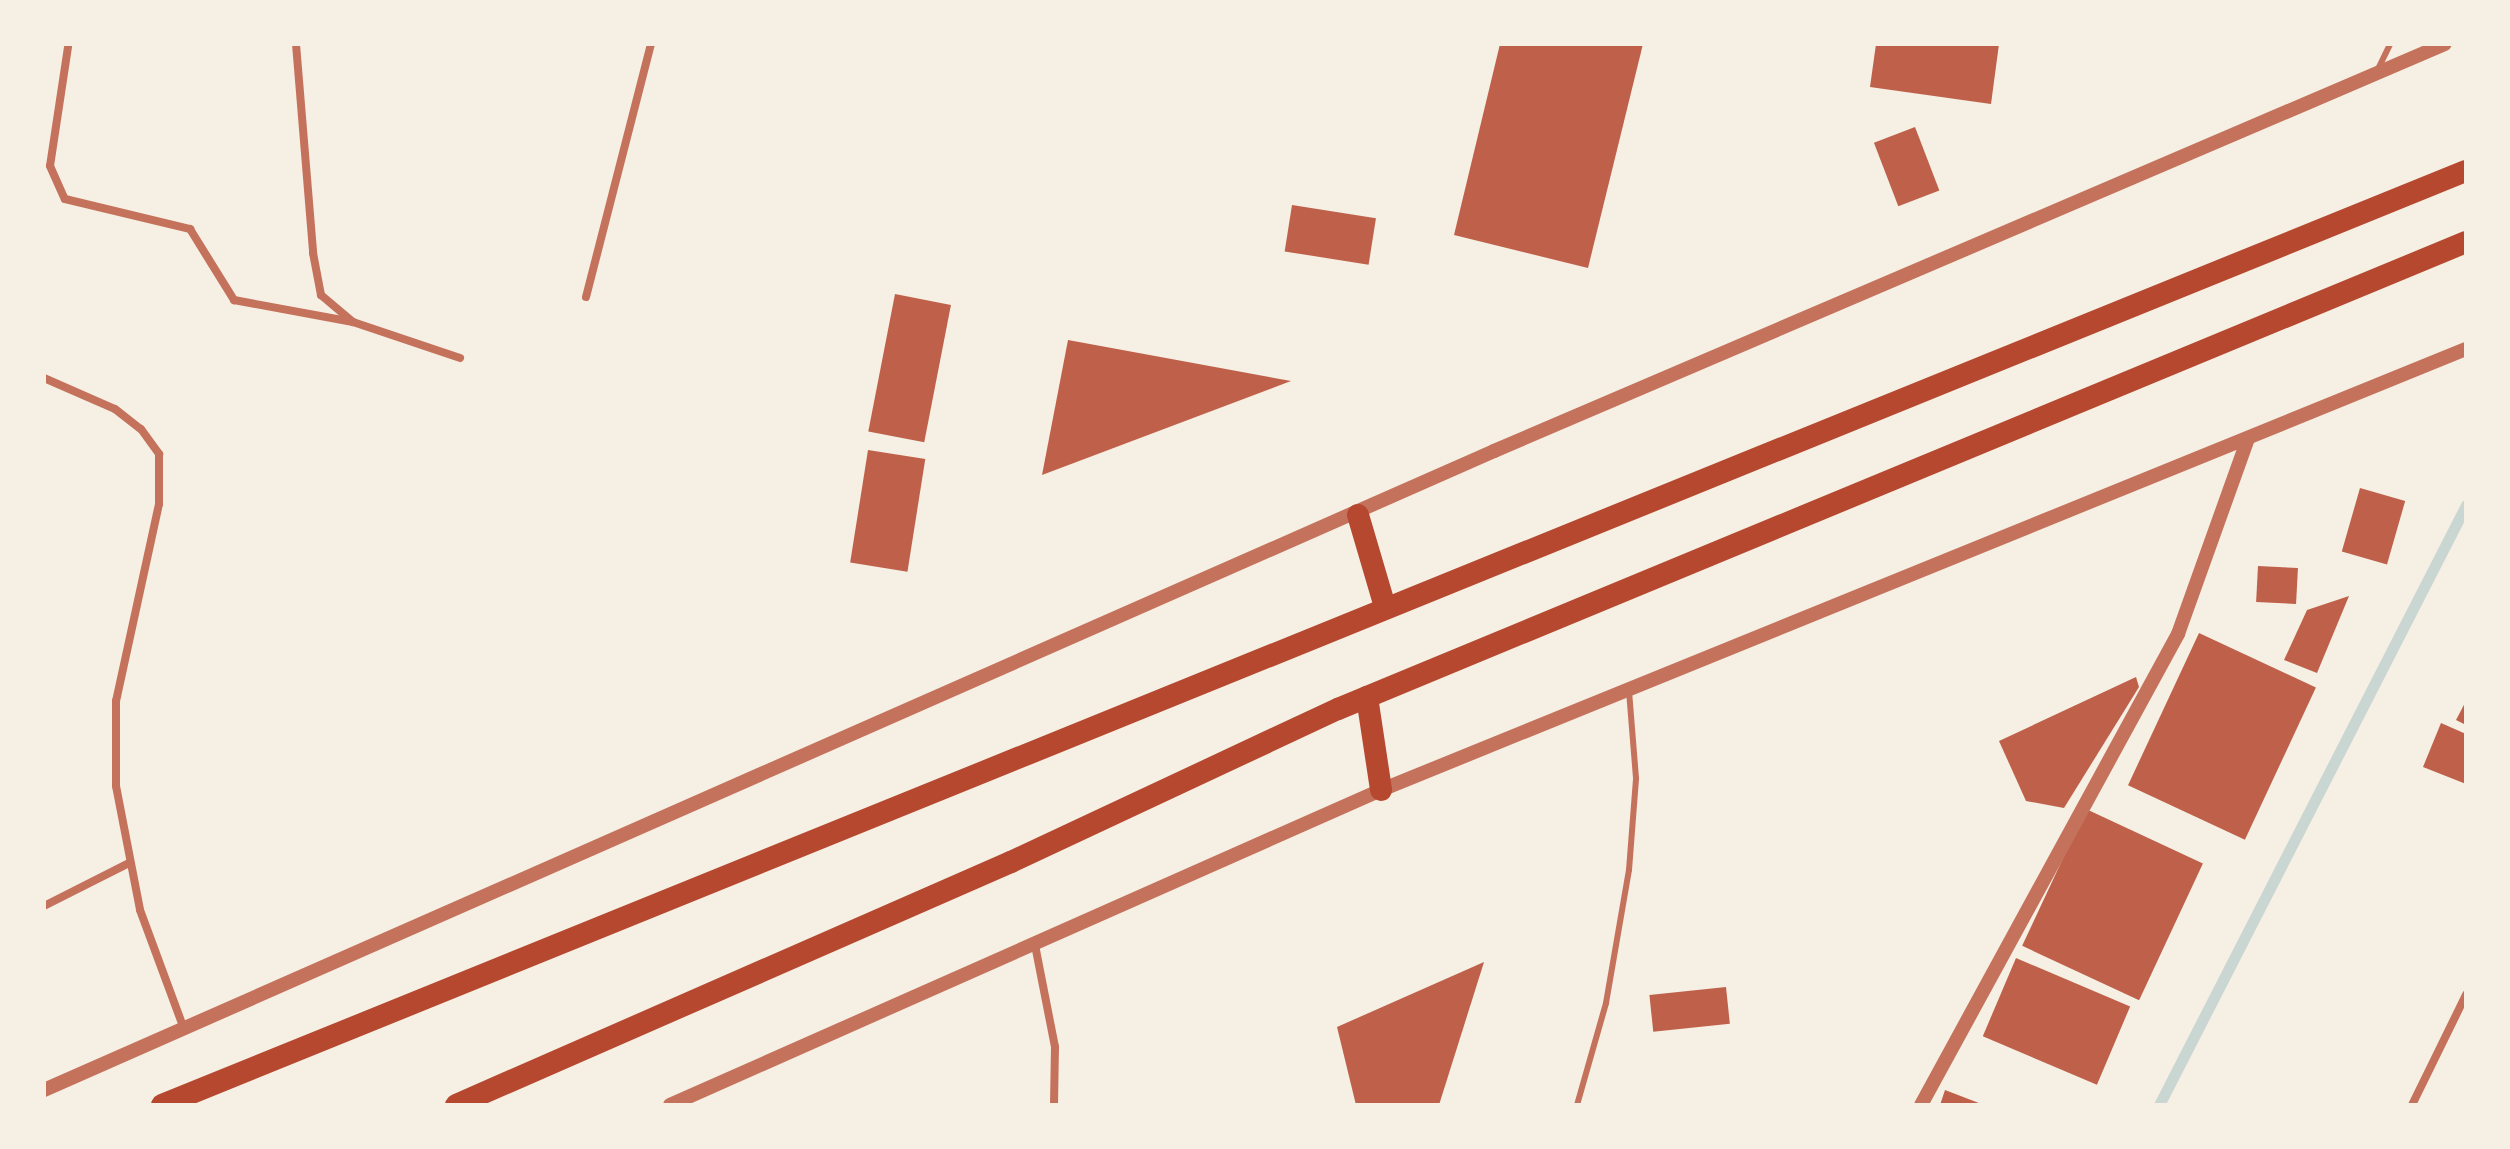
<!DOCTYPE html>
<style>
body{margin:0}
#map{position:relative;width:2510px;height:1149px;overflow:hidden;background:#f6efe4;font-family:"Alegreya Sans",sans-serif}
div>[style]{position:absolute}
.stream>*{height:11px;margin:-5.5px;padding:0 5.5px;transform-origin:5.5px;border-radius:5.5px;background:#c9d6d2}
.building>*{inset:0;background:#bf614a;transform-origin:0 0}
.service>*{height:6px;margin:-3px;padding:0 3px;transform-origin:3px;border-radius:3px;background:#c5725c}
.minor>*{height:8px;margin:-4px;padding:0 4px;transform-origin:4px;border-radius:4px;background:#c5725c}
.tertiary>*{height:14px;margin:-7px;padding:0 7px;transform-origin:7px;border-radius:7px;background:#c5725c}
.trunk>*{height:22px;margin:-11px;padding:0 11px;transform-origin:11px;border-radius:11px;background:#b5482f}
span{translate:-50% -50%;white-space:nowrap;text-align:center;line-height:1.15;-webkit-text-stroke:6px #f6efe4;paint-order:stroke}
.frame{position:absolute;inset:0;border:46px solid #f6efe4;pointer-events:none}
</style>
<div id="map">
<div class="stream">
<div style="left:2159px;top:1105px;width:674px;rotate:-62.9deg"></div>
</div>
<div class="building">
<div style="clip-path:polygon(1500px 44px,1643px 44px,1588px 268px,1454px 235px)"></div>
<div style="clip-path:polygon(1876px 44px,1999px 44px,1991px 104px,1870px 87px)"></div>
<div style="left:1915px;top:127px;width:68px;height:44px;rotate:69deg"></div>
<div style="left:1292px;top:205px;width:85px;height:47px;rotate:9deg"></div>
<div style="left:895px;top:294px;width:57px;height:140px;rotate:11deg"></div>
<div style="clip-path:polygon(1068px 340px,1291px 381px,1042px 475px)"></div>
<div style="left:868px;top:450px;width:58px;height:114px;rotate:9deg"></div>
<div style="left:2360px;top:488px;width:47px;height:66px;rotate:16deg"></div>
<div style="left:2258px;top:566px;width:40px;height:36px;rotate:3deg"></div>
<div style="clip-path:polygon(2349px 596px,2317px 673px,2284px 660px,2307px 610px)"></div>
<div style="left:2199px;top:633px;width:129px;height:168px;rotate:25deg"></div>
<div style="clip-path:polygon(2136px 677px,2139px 687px,2064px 808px,2026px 801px,1999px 741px)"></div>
<div style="clip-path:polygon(2466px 701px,2466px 725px,2456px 720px)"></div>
<div style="clip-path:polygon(2441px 723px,2466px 734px,2466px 784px,2423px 767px)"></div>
<div style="left:2086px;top:809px;width:129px;height:151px;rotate:25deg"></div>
<div style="left:2016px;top:958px;width:124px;height:85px;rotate:23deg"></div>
<div style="clip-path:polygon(1484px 962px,1439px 1105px,1356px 1105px,1337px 1027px)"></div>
<div style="left:1726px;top:987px;width:37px;height:77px;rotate:84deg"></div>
<div style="clip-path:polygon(1945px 1090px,1984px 1105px,1940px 1105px)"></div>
</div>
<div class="service">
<div style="left:2378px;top:69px;width:28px;rotate:-64deg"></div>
<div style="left:1577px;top:1105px;width:106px;rotate:-74.1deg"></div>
<div style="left:1606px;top:1003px;width:135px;rotate:-80.2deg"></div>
<div style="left:1629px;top:870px;width:92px;rotate:-85.6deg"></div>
<div style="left:1636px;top:778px;width:87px;rotate:-94.6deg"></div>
</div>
<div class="minor">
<div style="left:296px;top:44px;width:210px;rotate:85.3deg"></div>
<div style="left:313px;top:253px;width:43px;rotate:79.2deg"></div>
<div style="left:321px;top:295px;width:42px;rotate:40.2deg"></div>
<div style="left:353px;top:322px;width:113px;rotate:18.6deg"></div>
<div style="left:68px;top:47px;width:120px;rotate:98.6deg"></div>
<div style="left:50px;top:166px;width:36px;rotate:66deg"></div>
<div style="left:65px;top:199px;width:129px;rotate:13.5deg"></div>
<div style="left:190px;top:229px;width:84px;rotate:58.2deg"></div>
<div style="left:234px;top:300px;width:121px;rotate:10.5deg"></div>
<div style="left:586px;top:297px;width:261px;rotate:-75.6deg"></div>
<div style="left:44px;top:378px;width:77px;rotate:23.6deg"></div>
<div style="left:115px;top:409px;width:33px;rotate:38deg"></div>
<div style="left:141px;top:429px;width:31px;rotate:54deg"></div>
<div style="left:159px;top:454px;width:50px;rotate:90deg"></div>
<div style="left:159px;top:504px;width:202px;rotate:102.3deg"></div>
<div style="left:116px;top:701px;width:85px;rotate:90deg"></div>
<div style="left:116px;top:786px;width:126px;rotate:79deg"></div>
<div style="left:140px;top:910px;width:127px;rotate:69.7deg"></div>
<div style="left:44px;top:906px;width:95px;rotate:-26.8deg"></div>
<div style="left:1035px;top:945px;width:104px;rotate:78.9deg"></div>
<div style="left:1055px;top:1047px;width:58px;rotate:91deg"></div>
<div style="left:2412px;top:1105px;width:123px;rotate:-63.9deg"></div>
</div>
<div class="tertiary">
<div style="left:44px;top:1090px;width:1585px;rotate:-23.78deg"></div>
<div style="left:1494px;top:451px;width:1034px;rotate:-23.17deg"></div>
<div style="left:670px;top:1105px;width:778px;rotate:-23.9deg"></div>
<div style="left:1381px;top:790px;width:1171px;rotate:-22.12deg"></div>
<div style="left:1921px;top:1105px;width:537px;rotate:-61.38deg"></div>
<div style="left:2178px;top:634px;width:208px;rotate:-70.3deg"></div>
</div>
<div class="trunk">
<div style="left:1358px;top:515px;width:96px;rotate:73.6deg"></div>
<div style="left:1367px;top:697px;width:94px;rotate:81.4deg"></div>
<div style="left:162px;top:1105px;width:2486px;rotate:-22.07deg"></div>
<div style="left:456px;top:1105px;width:606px;rotate:-23.65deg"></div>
<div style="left:1011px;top:862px;width:361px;rotate:-25.1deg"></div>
<div style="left:1338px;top:709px;width:1221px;rotate:-22.49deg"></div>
</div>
<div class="frame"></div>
</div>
